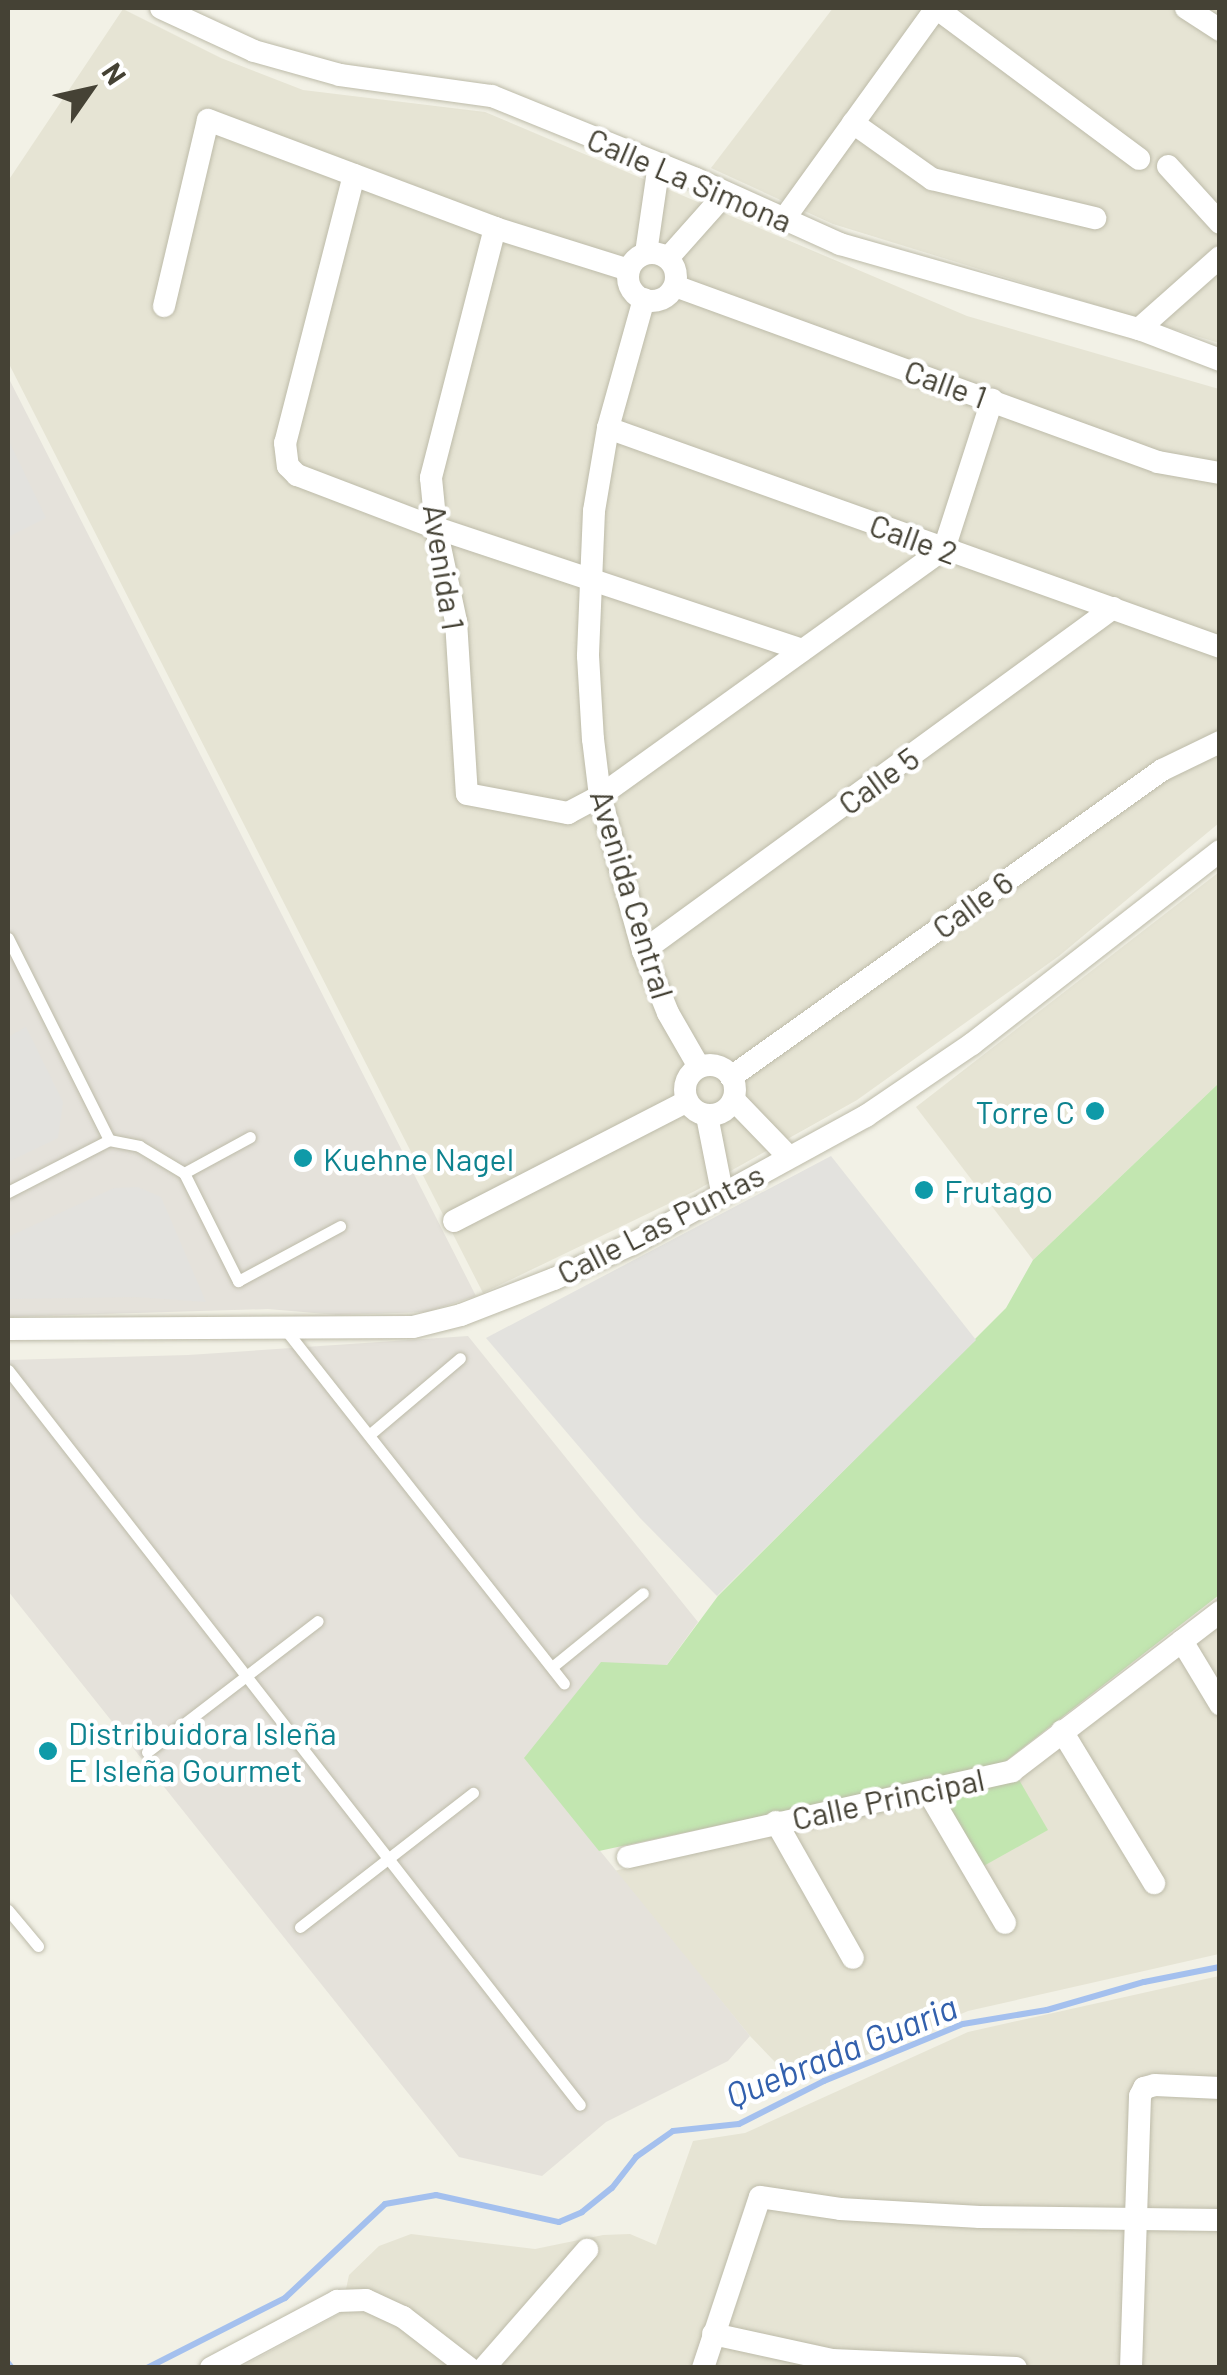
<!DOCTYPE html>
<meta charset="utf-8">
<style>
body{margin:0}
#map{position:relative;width:1227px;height:2375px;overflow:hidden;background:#f2f1e6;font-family:Barlow,sans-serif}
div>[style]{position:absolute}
.residential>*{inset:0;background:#e6e4d4}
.industrial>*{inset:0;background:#e5e2db}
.green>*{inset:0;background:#c2e6b0}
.parking>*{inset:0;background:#e3e2de}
.stream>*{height:6px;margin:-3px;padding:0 3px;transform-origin:3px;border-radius:3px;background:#a4c0ee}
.roads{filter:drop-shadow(0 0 2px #bdbba9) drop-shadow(0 0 2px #bdbba9)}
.service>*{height:11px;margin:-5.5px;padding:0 5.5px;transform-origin:5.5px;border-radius:5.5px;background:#fff}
.minor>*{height:22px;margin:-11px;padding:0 11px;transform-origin:11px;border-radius:11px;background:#fff}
.minor>.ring{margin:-11px;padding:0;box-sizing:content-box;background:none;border:22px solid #fff;border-radius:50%}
.dots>*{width:28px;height:28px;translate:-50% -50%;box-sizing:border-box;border:5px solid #fff;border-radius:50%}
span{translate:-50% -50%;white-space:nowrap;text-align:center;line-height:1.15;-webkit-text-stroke:9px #fff;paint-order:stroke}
.street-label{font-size:32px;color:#454235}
.culture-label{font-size:32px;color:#0d838f}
.right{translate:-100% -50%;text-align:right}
.left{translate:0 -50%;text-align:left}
.water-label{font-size:35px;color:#3260ad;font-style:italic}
.frame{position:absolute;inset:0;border:10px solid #454235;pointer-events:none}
.north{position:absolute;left:40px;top:40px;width:100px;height:100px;-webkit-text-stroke:8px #fff;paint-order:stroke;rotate:56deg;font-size:28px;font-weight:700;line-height:40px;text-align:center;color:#454235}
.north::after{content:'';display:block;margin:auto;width:35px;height:45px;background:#454235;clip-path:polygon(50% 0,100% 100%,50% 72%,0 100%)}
</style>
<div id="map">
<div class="residential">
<div style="clip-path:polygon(833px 8px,1219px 8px,1219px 343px,833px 224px,711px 168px)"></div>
<div style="clip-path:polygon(123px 9px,221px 58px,303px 90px,485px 112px,967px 316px,1219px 389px,1219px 823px,1059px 956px,857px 1100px,695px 1191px,483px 1293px,8px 362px,8px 181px)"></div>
<div style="clip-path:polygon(1219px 872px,1219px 1083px,1033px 1260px,916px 1107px)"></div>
<div style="clip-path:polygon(1219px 1624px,1219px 1954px,968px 2011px,797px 2085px,750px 2036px,614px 1871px,1023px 1773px)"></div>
<div style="clip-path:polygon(1219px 1976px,1219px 2367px,239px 2368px,341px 2313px,349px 2275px,379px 2246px,411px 2234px,535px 2249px,603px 2235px,630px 2234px,656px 2245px,693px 2141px,745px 2133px,968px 2032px)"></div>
</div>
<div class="industrial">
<div style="clip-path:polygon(8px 377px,476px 1296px,427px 1312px,338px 1315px,268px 1309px,8px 1317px)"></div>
<div style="clip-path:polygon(468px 1336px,698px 1622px,666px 1666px,525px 1758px,750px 2036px,728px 2061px,606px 2122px,542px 2176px,459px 2157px,8px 1591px,8px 1360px,188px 1355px)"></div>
</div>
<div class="green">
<div style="clip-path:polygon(1219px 1083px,1219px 1595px,1002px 1764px,599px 1851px,524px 1758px,601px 1662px,667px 1665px,718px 1596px,1006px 1308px,1033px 1260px)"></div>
<div style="clip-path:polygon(1018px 1778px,1048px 1830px,980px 1868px,939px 1795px)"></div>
</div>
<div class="parking">
<div style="clip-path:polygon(8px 439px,46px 518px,8px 537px)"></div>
<div style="clip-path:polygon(26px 1027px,63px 1102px,58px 1138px,8px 1162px,8px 1037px)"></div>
<div style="clip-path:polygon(831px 1156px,976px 1340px,717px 1596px,640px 1518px,486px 1338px)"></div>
<div style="clip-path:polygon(138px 1187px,161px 1197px,206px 1302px,136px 1297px,8px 1299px,8px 1237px,114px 1188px)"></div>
</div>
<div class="stream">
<div style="left:8px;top:2363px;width:6px;rotate:51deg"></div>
<div style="left:147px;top:2368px;width:155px;rotate:-26.9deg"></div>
<div style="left:285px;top:2298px;width:137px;rotate:-43.2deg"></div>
<div style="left:385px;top:2204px;width:52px;rotate:-10deg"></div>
<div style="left:436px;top:2195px;width:126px;rotate:12.4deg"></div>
<div style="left:559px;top:2222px;width:25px;rotate:-23deg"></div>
<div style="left:582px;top:2212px;width:38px;rotate:-39deg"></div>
<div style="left:612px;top:2188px;width:39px;rotate:-52deg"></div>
<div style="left:636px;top:2157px;width:45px;rotate:-35.1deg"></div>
<div style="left:673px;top:2131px;width:66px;rotate:-6.1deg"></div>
<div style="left:739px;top:2124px;width:95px;rotate:-26.8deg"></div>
<div style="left:824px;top:2081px;width:150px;rotate:-22.3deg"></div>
<div style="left:963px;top:2024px;width:85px;rotate:-9.5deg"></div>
<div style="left:1047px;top:2010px;width:101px;rotate:-16.1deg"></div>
<div style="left:1144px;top:1982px;width:77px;rotate:-11.2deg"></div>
</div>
<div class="roads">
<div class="service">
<div style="left:8px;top:938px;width:226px;rotate:63.4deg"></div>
<div style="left:109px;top:1140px;width:31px;rotate:11deg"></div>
<div style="left:139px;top:1146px;width:52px;rotate:31deg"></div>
<div style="left:184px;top:1173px;width:75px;rotate:-28.6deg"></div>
<div style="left:184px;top:1173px;width:121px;rotate:63.4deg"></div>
<div style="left:238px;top:1281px;width:116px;rotate:-28.3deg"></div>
<div style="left:8px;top:1192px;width:114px;rotate:-27.2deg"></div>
<div style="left:285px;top:1329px;width:451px;rotate:51.8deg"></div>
<div style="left:8px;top:1370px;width:931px;rotate:52.11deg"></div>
<div style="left:369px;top:1435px;width:119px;rotate:-40.2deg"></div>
<div style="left:552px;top:1667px;width:117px;rotate:-39.1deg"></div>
<div style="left:147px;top:1752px;width:215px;rotate:-37.5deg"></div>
<div style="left:8px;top:1910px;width:47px;rotate:50.2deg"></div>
<div style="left:300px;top:1927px;width:219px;rotate:-37.8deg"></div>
</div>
<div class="minor">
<div style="left:161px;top:8px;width:102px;rotate:24.8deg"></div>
<div style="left:254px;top:51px;width:89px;rotate:15.6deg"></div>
<div style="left:340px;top:75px;width:153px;rotate:7.9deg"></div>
<div style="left:492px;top:96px;width:220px;rotate:22.1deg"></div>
<div style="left:696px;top:179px;width:158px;rotate:24.3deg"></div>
<div style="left:840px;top:244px;width:311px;rotate:15.9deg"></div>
<div style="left:1139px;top:329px;width:87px;rotate:20.9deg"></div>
<div style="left:1186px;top:8px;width:40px;rotate:32.9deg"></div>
<div style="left:853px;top:123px;width:97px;rotate:35.3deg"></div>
<div style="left:932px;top:179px;width:168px;rotate:13.5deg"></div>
<div style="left:1168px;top:166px;width:77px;rotate:47.6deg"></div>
<div style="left:354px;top:175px;width:277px;rotate:104.4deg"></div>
<div style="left:285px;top:443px;width:23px;rotate:83deg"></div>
<div style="left:288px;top:466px;width:13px;rotate:45deg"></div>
<div style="left:297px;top:475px;width:149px;rotate:20.9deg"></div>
<div style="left:436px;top:528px;width:386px;rotate:18.4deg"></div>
<div style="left:784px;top:219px;width:260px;rotate:-54.2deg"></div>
<div style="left:936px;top:8px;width:253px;rotate:36.6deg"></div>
<div style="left:495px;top:228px;width:258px;rotate:104.4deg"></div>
<div style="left:431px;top:478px;width:50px;rotate:84.3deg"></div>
<div style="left:436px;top:528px;width:95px;rotate:77.9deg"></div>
<div style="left:456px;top:621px;width:173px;rotate:86.4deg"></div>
<div style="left:467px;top:794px;width:103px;rotate:10.7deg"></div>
<div style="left:568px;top:813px;width:36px;rotate:-28deg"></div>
<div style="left:600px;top:796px;width:423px;rotate:-35.7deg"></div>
<div class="ring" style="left:628px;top:253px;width:26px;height:26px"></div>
<div style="left:646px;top:253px;width:90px;rotate:-81.7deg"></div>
<div style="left:668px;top:258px;width:87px;rotate:-48.3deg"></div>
<div style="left:675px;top:286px;width:514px;rotate:20.02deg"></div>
<div style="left:1158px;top:462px;width:63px;rotate:10.1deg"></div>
<div style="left:644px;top:299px;width:134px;rotate:105.6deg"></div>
<div style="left:608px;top:428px;width:84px;rotate:99.6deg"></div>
<div style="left:594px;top:511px;width:145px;rotate:92.4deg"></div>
<div style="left:588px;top:656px;width:83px;rotate:86.6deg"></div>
<div style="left:593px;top:739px;width:57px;rotate:83deg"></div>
<div style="left:600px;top:796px;width:161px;rotate:74.5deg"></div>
<div style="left:643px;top:951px;width:67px;rotate:68deg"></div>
<div style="left:668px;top:1013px;width:62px;rotate:60.1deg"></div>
<div style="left:164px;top:306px;width:191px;rotate:-76.7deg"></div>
<div style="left:208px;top:120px;width:307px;rotate:20.6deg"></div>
<div style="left:495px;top:228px;width:140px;rotate:17.4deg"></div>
<div style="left:1139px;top:329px;width:108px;rotate:-41.6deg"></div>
<div style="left:608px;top:428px;width:650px;rotate:19.69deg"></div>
<div style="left:944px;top:549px;width:157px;rotate:-72.1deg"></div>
<div style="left:643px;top:951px;width:582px;rotate:-36.12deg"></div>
<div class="ring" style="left:685px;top:1065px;width:28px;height:28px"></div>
<div style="left:731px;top:1077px;width:529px;rotate:-35.46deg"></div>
<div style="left:1162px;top:770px;width:64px;rotate:-25.8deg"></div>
<div style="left:734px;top:1100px;width:79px;rotate:46deg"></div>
<div style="left:707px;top:1116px;width:77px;rotate:78.8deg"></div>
<div style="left:454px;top:1221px;width:262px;rotate:-27.2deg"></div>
<div style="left:8px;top:1329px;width:405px;rotate:-0.3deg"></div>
<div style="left:413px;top:1327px;width:49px;rotate:-14deg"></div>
<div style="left:461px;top:1315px;width:100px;rotate:-21.2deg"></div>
<div style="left:554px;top:1279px;width:85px;rotate:-24.2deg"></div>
<div style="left:632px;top:1244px;width:267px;rotate:-28.7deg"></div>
<div style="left:866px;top:1116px;width:128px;rotate:-34.2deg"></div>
<div style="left:972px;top:1044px;width:314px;rotate:-37.9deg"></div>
<div style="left:1182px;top:1641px;width:74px;rotate:58.9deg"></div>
<div style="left:1062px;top:1731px;width:178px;rotate:58.8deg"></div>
<div style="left:927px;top:1790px;width:154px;rotate:59.6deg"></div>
<div style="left:776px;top:1822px;width:156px;rotate:60.5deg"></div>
<div style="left:628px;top:1857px;width:394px;rotate:-12.6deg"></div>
<div style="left:1012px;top:1771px;width:262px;rotate:-37.4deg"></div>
<div style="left:713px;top:2334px;width:122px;rotate:12.3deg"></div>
<div style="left:832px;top:2360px;width:184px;rotate:2.5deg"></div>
<div style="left:211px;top:2368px;width:143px;rotate:-28deg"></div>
<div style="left:337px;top:2301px;width:29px;rotate:-2deg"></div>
<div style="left:366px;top:2300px;width:41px;rotate:24.7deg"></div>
<div style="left:403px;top:2317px;width:83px;rotate:37.7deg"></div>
<div style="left:484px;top:2368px;width:157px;rotate:-48.9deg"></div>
<div style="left:703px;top:2368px;width:180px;rotate:-71.6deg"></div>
<div style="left:760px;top:2197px;width:81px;rotate:8.5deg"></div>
<div style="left:840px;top:2209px;width:140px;rotate:3.3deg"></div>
<div style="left:980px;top:2217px;width:240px;rotate:0.7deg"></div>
<div style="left:1131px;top:2368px;width:272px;rotate:-88.1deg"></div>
<div style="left:1140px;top:2096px;width:9px;rotate:-63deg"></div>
<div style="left:1144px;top:2088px;width:11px;rotate:-15deg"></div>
<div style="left:1155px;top:2085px;width:65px;rotate:2.6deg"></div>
</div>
</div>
<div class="dots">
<div style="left:1095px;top:1111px;background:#0f9aa8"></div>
<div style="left:303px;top:1158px;background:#0f9aa8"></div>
<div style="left:924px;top:1190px;background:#0f9aa8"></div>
<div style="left:48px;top:1751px;background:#0f9aa8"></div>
</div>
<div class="street-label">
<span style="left:690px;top:179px;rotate:23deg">Calle La Simona</span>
<span style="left:946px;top:383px;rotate:20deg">Calle 1</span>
<span style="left:914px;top:538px;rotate:20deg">Calle 2</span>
<span style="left:445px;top:567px;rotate:81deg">Avenida 1</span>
<span style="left:878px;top:780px;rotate:-36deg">Calle 5</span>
<span style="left:633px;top:894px;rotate:73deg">Avenida Central</span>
<span style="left:972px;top:904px;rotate:-36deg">Calle 6</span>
<span style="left:660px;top:1223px;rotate:-27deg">Calle Las Puntas</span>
<span style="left:888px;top:1798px;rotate:-12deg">Calle Principal</span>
</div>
<div class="culture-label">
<span class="right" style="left:1075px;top:1111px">Torre C</span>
<span class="left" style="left:323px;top:1158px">Kuehne Nagel</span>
<span class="left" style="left:944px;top:1190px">Frutago</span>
<span class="left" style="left:68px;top:1751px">Distribuidora Isleña<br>E Isleña Gourmet</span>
</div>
<div class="water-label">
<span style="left:841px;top:2050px;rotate:-22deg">Quebrada Guaria</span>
</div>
<div class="frame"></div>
<div class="north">N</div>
</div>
